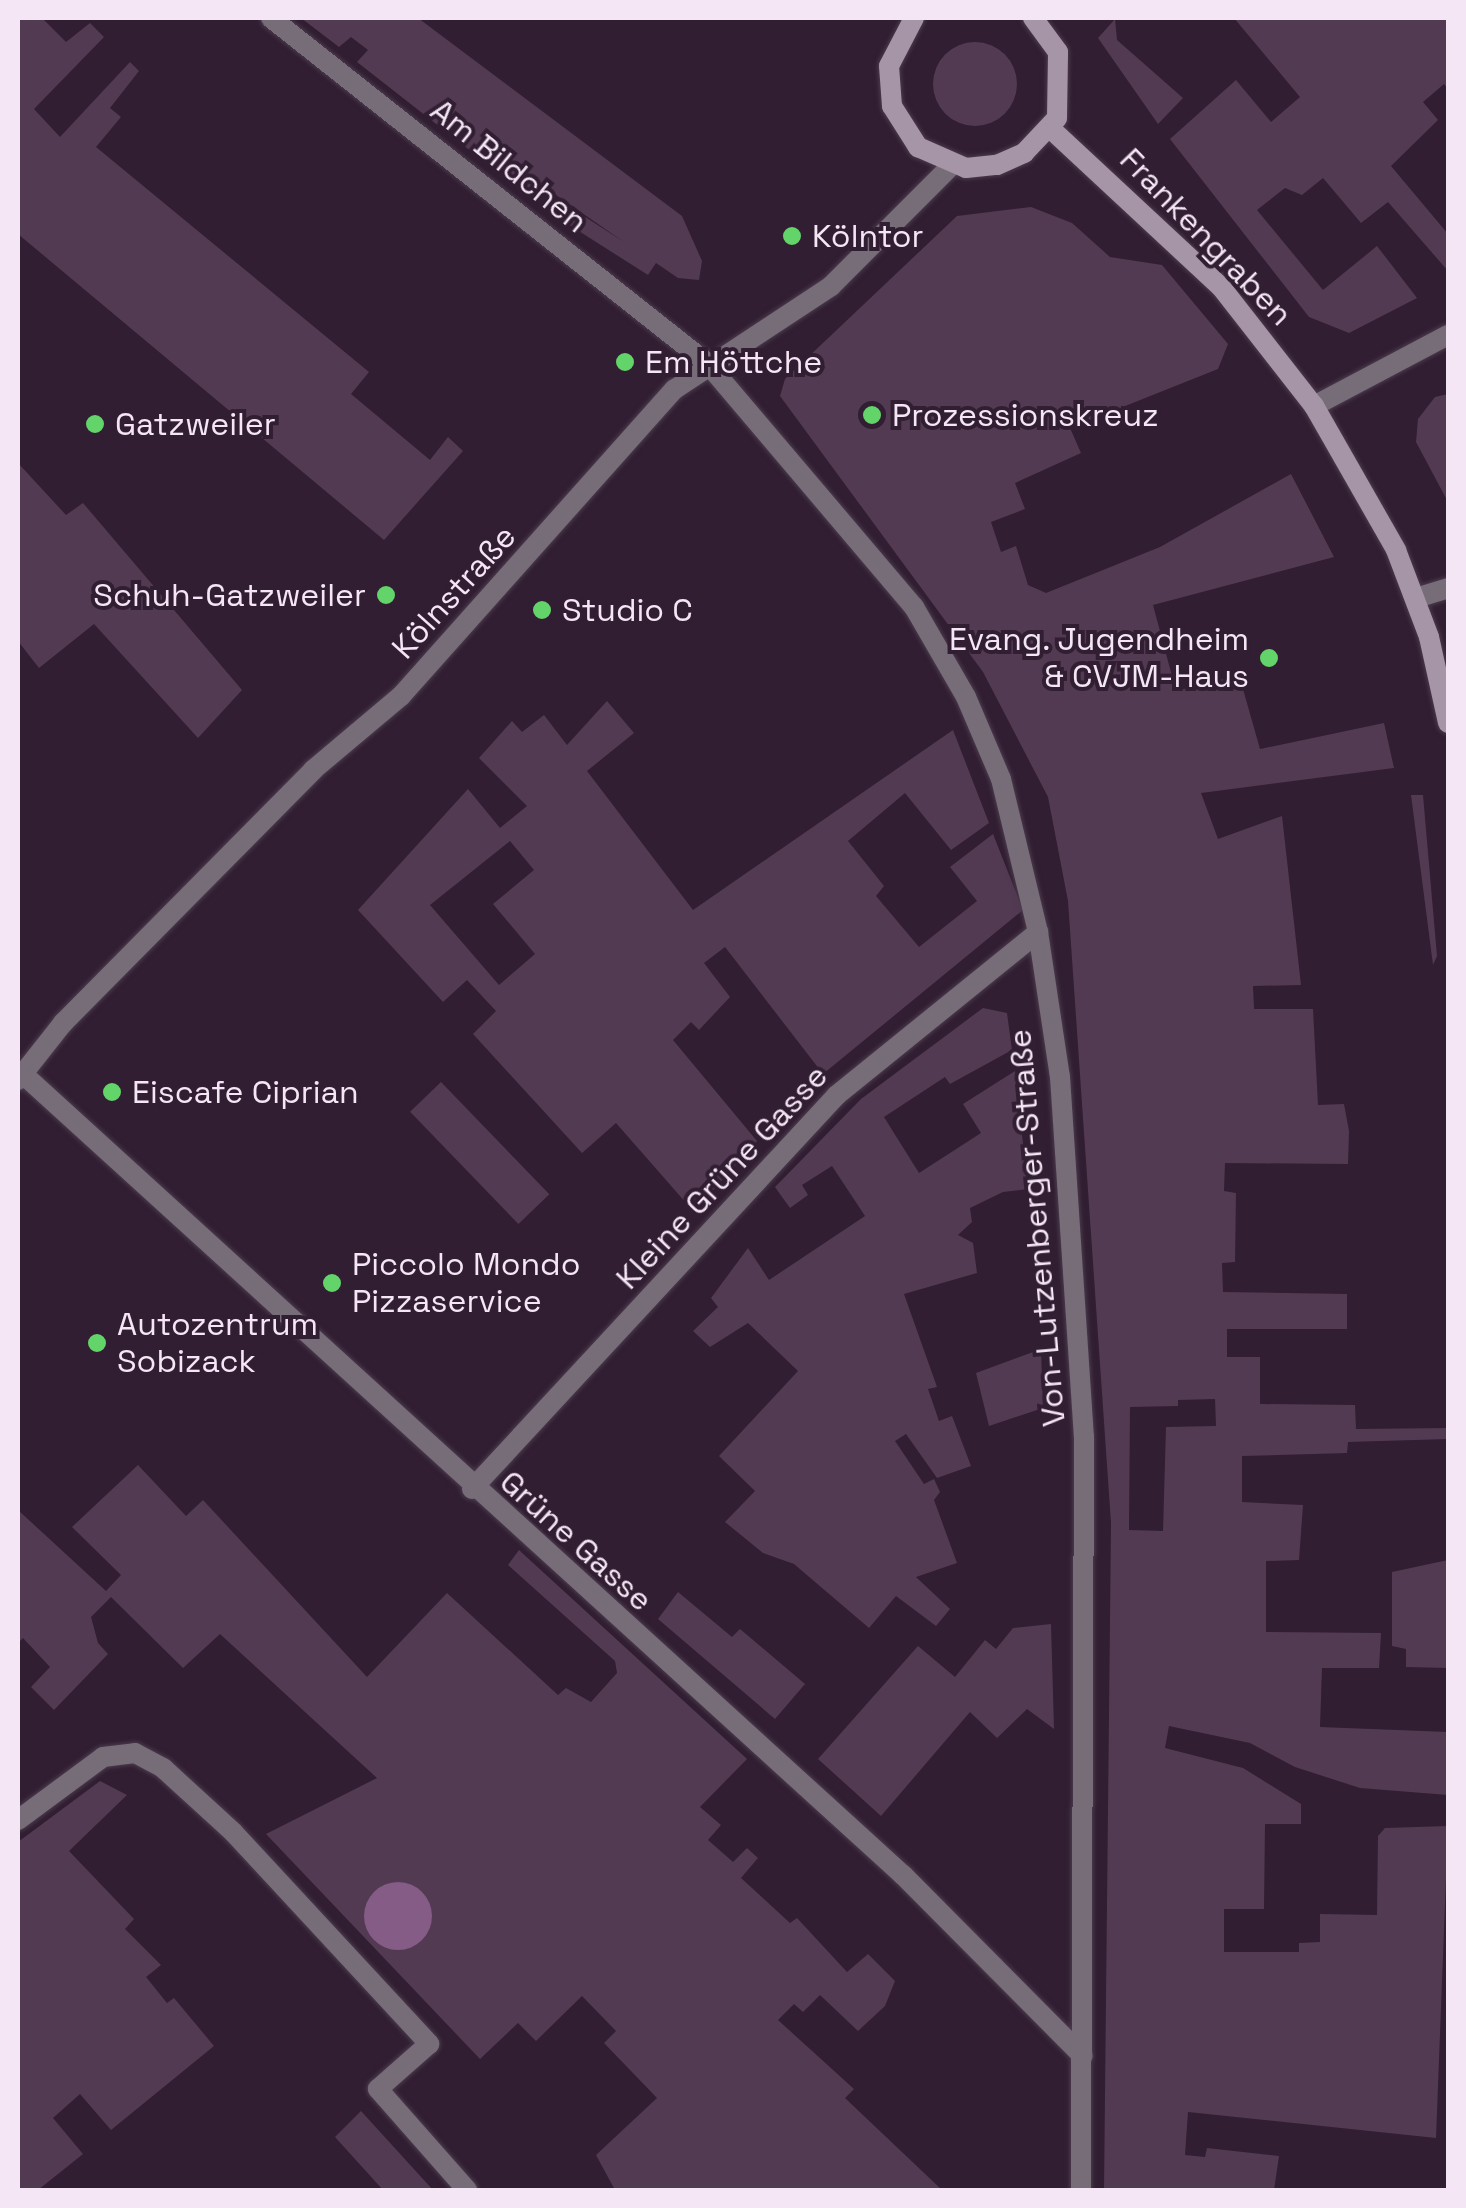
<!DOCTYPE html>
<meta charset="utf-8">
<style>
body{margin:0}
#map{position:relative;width:1466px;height:2208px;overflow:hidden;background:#311e32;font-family:"Space Grotesk",sans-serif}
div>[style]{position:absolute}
.green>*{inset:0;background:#523a53;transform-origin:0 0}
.round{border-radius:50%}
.water>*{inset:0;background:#845c86}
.roads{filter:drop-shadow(0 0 2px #4c3a4d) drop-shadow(0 0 2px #4c3a4d)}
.street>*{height:20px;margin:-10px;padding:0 10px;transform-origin:10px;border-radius:10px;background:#776d78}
.secondary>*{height:20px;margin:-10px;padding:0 10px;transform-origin:10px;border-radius:10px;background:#a695a7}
.dots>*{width:28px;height:28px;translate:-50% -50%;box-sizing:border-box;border:5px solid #311e32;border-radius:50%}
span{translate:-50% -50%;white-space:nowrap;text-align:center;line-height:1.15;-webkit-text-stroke:8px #311e32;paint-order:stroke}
.street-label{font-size:32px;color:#f4e6f4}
.poi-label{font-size:32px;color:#f4e6f4}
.left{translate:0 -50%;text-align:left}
.right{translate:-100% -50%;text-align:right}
.frame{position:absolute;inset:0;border:20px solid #f4e6f4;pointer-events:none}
</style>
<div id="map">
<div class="green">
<div style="clip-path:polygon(18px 18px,42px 18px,66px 42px,90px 23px,104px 37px,34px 109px,60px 137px,130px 62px,139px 71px,110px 108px,121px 117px,96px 147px,369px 372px,351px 394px,430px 460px,448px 437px,463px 451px,384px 540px,18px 234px)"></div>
<div style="clip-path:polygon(301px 18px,418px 18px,682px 216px,702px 261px,699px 280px,678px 278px,656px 263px,648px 275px,552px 214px,562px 202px,624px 242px,546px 188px,537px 203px,357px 62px,368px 50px,351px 37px,339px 47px)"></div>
<div style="clip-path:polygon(1234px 18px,1448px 18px,1448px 89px,1444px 84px,1423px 102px,1438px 120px,1391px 166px,1448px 234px,1448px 271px,1388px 202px,1361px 223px,1323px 178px,1302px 195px,1285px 188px,1257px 210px,1323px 290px,1377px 246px,1417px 298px,1349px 333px,1309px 317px,1170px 139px,1236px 80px,1271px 122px,1300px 97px)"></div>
<div style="clip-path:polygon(1115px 19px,1117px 40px,1183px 98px,1158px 124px,1098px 38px)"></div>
<div class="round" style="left:933px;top:42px;width:84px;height:84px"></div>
<div style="clip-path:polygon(evenodd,1031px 207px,1072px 223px,1110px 257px,1162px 265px,1228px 344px,1218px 369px,1070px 428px,1081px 453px,1015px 483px,1025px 509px,991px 522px,1001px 552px,1016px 546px,1028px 585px,1046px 593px,1160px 547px,1291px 474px,1334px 557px,1153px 605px,1176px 691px,1239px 675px,1260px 749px,1384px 723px,1394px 768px,1201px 793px,1218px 839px,1282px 816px,1301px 985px,1253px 986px,1254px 1009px,1313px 1009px,1318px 1105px,1344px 1104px,1349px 1131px,1348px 1164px,1225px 1163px,1224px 1191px,1236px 1193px,1235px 1262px,1222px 1263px,1223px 1292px,1347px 1294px,1347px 1329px,1227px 1329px,1227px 1357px,1260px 1357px,1260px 1404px,1355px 1405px,1356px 1429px,1448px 1428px,1448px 1439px,1348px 1442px,1347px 1453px,1242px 1456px,1242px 1502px,1303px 1505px,1299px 1560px,1266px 1561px,1266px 1632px,1381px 1633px,1379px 1668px,1322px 1668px,1320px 1727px,1448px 1732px,1448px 1795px,1360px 1788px,1295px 1767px,1250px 1743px,1169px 1726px,1165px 1748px,1243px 1768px,1301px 1804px,1301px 1824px,1265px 1824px,1264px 1909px,1224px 1909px,1224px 1952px,1299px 1952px,1299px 1943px,1320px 1942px,1320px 1914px,1377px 1915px,1378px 1836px,1385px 1828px,1448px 1826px,1436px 2138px,1188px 2112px,1185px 2155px,1205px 2157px,1207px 2148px,1279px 2156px,1274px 2190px,1104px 2190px,1111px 1523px,1068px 901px,1048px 797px,983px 672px,780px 396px,785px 379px,957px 216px,1031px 207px,1178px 1400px,1215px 1399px,1216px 1426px,1166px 1427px,1163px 1531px,1129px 1530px,1130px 1407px,1178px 1406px,1178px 1400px)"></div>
<div style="clip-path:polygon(1448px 394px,1448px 502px,1416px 442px,1418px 419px,1435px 397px)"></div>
<div style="clip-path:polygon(18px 463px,66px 515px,83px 503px,242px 690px,198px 738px,94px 624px,39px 668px,18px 641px)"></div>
<div style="clip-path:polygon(evenodd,607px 701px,634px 733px,587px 771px,693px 910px,953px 730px,989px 823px,951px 850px,905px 793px,848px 841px,884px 886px,876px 896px,919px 947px,977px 901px,950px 867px,993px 834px,1023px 910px,823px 1074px,725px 947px,704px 963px,730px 997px,699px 1030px,691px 1022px,673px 1040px,757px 1141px,694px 1212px,616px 1123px,582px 1153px,473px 1034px,496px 1011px,467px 980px,443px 1002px,358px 910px,468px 789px,500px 828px,527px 806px,479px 758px,512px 721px,522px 732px,544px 715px,567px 745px,607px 701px,510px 841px,534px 870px,493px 904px,535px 954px,499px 985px,430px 905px,510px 841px)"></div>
<div style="clip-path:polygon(1411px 795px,1423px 795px,1437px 956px,1433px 965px)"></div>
<div style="clip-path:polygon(983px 1008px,1007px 1013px,1012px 1050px,950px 1084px,945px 1077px,884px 1117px,919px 1173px,981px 1133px,963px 1104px,1015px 1071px,1028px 1189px,1003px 1192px,970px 1208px,972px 1222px,958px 1235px,973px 1243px,977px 1273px,904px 1294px,937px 1387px,928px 1389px,939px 1421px,952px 1416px,971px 1466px,937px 1478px,906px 1434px,895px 1441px,924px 1484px,934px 1479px,940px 1492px,934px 1500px,957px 1563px,916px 1577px,950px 1609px,936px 1626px,896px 1596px,869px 1628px,794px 1564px,763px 1553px,725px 1522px,755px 1491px,719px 1456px,798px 1371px,748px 1323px,710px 1347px,693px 1331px,718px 1307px,711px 1298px,748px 1248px,769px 1280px,865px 1216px,832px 1166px,802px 1185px,808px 1195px,790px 1208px,775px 1187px,861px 1099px)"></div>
<div style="left:441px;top:1082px;width:156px;height:43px;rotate:46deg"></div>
<div style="clip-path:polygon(1041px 1349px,1043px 1408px,989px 1426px,976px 1373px)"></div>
<div style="clip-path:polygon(138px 1465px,186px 1516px,203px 1500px,367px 1677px,447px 1593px,558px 1695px,566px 1688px,591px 1702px,617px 1673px,615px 1661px,508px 1565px,519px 1550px,747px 1759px,700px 1807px,721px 1825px,708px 1840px,733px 1862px,747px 1848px,758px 1858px,741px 1878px,790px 1923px,797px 1918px,847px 1972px,868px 1954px,895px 1981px,885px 2006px,858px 2031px,820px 1995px,803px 2012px,794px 2004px,778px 2020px,854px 2089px,845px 2098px,942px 2190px,615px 2190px,596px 2155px,657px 2098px,604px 2043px,616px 2031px,582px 1996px,536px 2041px,518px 2023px,480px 2059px,266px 1834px,377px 1778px,220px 1634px,183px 1668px,111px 1597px,91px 1617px,98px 1643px,108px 1654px,54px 1710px,31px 1687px,50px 1667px,23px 1638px,18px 1643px,18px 1510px,106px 1591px,121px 1575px,72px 1527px)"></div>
<div style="clip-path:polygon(1448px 1560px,1448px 1668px,1406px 1667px,1406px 1649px,1392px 1646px,1392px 1572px)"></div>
<div style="clip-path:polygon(678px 1592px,732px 1637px,740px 1629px,805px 1684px,775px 1719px,658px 1619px)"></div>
<div style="clip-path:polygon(1051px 1624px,1054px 1729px,1027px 1709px,997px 1738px,970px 1712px,881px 1816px,818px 1759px,918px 1646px,955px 1677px,985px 1640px,996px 1649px,1013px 1628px)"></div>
<div style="clip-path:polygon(100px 1781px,127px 1795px,69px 1851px,134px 1919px,125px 1929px,161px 1965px,146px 1977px,167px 2003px,174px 1998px,214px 2046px,111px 2130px,80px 2094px,53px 2118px,83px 2154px,38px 2190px,18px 2190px,18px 1842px)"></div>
<div style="clip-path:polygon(361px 2111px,433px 2190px,434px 2190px,383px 2190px,335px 2137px)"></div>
</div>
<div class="water">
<div class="round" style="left:364px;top:1882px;width:68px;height:68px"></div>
</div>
<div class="roads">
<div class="street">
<div style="left:271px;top:18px;width:556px;rotate:38.35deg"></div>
<div style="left:707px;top:363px;width:320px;rotate:49.7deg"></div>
<div style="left:914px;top:607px;width:104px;rotate:60deg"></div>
<div style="left:966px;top:697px;width:89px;rotate:66.9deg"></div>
<div style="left:1001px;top:779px;width:157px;rotate:76.4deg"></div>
<div style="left:1038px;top:932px;width:147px;rotate:81.4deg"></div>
<div style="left:1060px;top:1077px;width:361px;rotate:86.2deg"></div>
<div style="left:1084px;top:1437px;width:753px;rotate:90.23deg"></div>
<div style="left:1314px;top:406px;width:152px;rotate:-27.9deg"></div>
<div style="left:1416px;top:598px;width:34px;rotate:-17deg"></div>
<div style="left:24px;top:1075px;width:1189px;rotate:42.31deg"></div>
<div style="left:903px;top:1875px;width:255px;rotate:45.2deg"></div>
<div style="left:18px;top:1080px;width:73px;rotate:-51.7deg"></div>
<div style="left:63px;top:1023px;width:356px;rotate:-45.3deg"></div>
<div style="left:313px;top:770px;width:115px;rotate:-40.1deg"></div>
<div style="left:401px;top:696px;width:411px;rotate:-48.3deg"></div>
<div style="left:675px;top:389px;width:187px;rotate:-33.4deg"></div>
<div style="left:831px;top:286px;width:171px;rotate:-45deg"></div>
<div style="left:472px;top:1489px;width:537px;rotate:-47.19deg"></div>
<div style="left:837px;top:1095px;width:259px;rotate:-39deg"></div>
<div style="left:18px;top:1820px;width:106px;rotate:-36.5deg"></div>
<div style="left:103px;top:1757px;width:32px;rotate:-7deg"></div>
<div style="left:135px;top:1753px;width:32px;rotate:28deg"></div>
<div style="left:163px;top:1768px;width:95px;rotate:42.4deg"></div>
<div style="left:233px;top:1832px;width:289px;rotate:47.2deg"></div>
<div style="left:429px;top:2044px;width:68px;rotate:138.6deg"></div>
<div style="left:378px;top:2089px;width:135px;rotate:48.6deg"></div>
</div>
<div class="secondary">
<div style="left:914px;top:18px;width:54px;rotate:117.5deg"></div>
<div style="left:889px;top:66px;width:40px;rotate:85.7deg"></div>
<div style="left:892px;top:106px;width:49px;rotate:57.6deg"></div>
<div style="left:918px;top:147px;width:52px;rotate:23.6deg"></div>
<div style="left:966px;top:168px;width:31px;rotate:-6deg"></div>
<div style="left:997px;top:165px;width:30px;rotate:-24deg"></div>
<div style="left:1024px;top:153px;width:48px;rotate:-46.7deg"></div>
<div style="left:1057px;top:118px;width:66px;rotate:-89.1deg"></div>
<div style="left:1058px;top:52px;width:42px;rotate:-126.3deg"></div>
<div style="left:1052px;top:130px;width:231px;rotate:42.9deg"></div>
<div style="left:1221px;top:287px;width:151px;rotate:52deg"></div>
<div style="left:1314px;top:406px;width:166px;rotate:60.3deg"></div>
<div style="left:1396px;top:550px;width:93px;rotate:69.2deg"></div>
<div style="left:1429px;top:637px;width:88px;rotate:77.5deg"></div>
</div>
</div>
<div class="dots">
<div style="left:792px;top:236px;background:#63d469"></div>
<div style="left:625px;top:362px;background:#63d469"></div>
<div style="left:872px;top:415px;background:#63d469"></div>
<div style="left:95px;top:424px;background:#63d469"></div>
<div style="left:386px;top:595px;background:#63d469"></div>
<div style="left:542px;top:610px;background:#63d469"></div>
<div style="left:1269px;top:658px;background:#63d469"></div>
<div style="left:112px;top:1092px;background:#63d469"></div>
<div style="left:332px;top:1283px;background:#63d469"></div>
<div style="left:97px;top:1343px;background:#63d469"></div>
</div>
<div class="street-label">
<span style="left:509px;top:166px;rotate:39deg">Am Bildchen</span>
<span style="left:1206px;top:237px;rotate:46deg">Frankengraben</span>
<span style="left:454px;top:592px;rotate:-48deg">Kölnstraße</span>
<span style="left:722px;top:1177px;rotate:-47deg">Kleine Grüne Gasse</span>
<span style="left:1037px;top:1228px;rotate:-95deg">Von-Lutzenberger-Straße</span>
<span style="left:576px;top:1541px;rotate:42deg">Grüne Gasse</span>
</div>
<div class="poi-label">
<span class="left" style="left:812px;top:236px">Kölntor</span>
<span class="left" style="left:645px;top:362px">Em Höttche</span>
<span class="left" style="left:892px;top:415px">Prozessionskreuz</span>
<span class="left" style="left:115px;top:424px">Gatzweiler</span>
<span class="right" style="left:366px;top:595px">Schuh-Gatzweiler</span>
<span class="left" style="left:562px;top:610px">Studio C</span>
<span class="right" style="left:1249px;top:658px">Evang. Jugendheim<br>&amp; CVJM-Haus</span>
<span class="left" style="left:132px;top:1092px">Eiscafe Ciprian</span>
<span class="left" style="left:352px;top:1283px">Piccolo Mondo<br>Pizzaservice</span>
<span class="left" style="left:117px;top:1343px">Autozentrum<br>Sobizack</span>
</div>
<div class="frame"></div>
</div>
